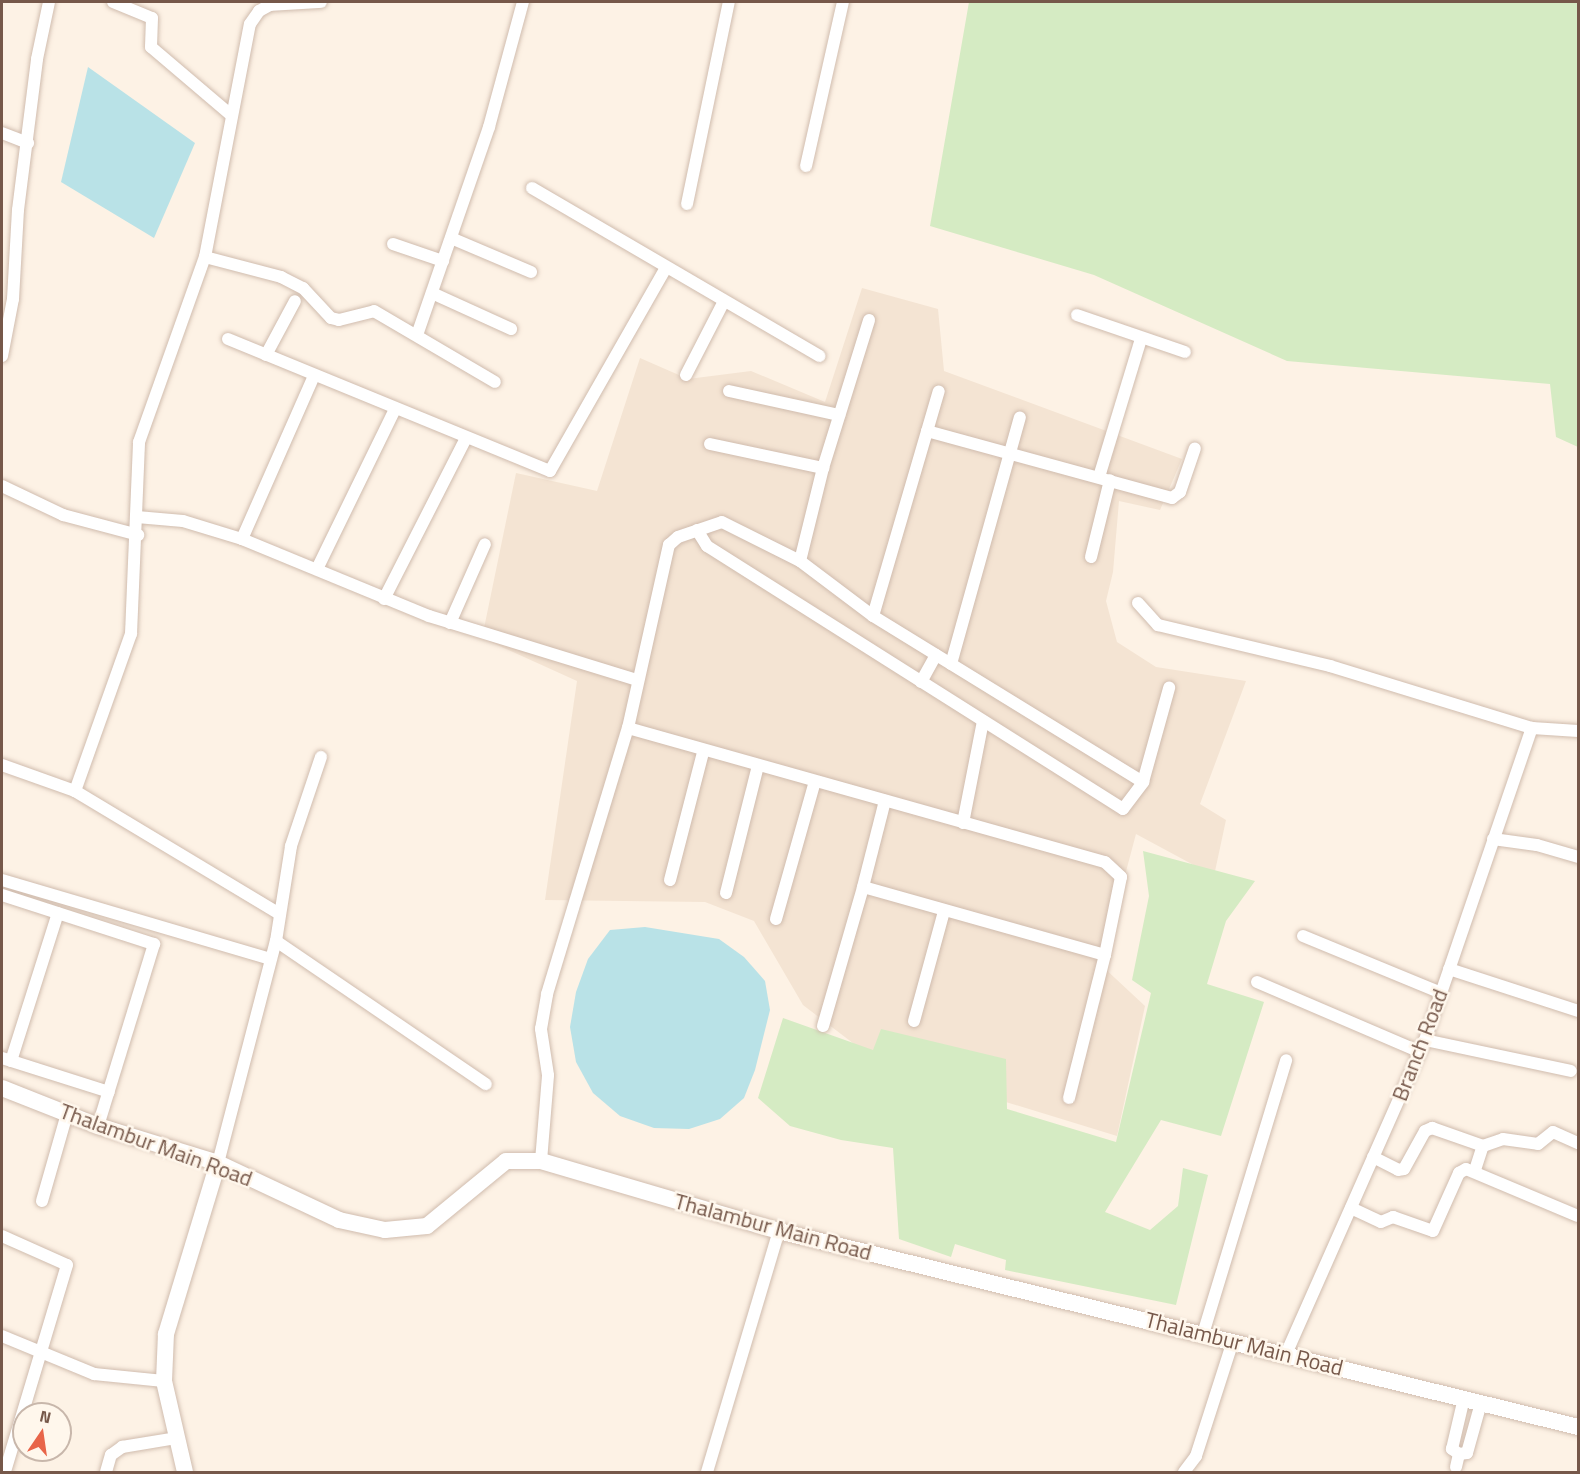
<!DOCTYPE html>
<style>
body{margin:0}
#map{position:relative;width:1580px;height:1474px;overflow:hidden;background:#fdf2e5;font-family:"Titillium Web",sans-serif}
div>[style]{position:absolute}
.residential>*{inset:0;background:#f4e4d3}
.green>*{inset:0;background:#d5ebc3}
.water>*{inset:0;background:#b9e2e7}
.roads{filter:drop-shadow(0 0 2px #d0bcae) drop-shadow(0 0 2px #d0bcae)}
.street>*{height:12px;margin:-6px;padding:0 6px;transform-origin:6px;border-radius:6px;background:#fff}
.secondary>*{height:16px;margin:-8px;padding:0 8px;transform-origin:8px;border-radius:8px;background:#fff}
span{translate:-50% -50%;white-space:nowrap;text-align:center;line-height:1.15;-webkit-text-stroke:5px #fff7ec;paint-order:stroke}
.street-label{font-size:22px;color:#76584a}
.frame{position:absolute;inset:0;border:3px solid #76584a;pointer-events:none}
.north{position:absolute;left:12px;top:1402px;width:60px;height:60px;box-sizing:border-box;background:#fff7ec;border:2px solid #c8b7ab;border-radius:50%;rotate:13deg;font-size:16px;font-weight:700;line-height:24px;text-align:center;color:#76584a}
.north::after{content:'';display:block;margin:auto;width:21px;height:27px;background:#e86549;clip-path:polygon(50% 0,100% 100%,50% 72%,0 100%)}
</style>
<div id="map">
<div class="residential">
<div style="clip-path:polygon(862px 288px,938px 309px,944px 371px,1182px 459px,1160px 510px,1119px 501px,1113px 572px,1106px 601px,1117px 642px,1156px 667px,1246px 681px,1200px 804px,1226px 820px,1214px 876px,1136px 834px,1101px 965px,1145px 1006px,1117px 1136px,879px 1063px,803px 1005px,754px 921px,705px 902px,545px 900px,577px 681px,482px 638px,516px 473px,597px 491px,640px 358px,688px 379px,751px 371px,825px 402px)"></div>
</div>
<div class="green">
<div style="clip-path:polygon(969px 2px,1578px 2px,1578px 447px,1556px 437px,1550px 384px,1287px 361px,1094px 275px,930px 226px)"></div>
<div style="clip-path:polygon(1143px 851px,1255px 881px,1226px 921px,1207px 984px,1264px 1002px,1221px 1136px,1161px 1120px,1105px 1212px,1150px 1230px,1178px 1206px,1183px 1168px,1208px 1175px,1176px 1305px,1005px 1270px,1006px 1260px,955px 1244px,951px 1257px,899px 1239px,893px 1148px,841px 1140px,790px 1126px,758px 1098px,783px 1018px,873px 1050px,881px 1029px,1006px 1059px,1007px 1109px,1116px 1142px,1151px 993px,1132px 980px,1149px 896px)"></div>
</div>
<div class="water">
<div style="clip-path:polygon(88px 67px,195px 143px,154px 238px,61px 182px)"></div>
<div style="clip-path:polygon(645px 927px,719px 939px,744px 957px,765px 981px,770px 1010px,755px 1070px,744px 1098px,720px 1119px,689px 1129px,654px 1128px,620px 1116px,593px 1093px,576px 1062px,570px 1027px,576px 992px,588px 959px,610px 930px)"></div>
</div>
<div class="roads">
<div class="street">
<div style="left:113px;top:2px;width:42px;rotate:22.3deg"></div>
<div style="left:152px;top:18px;width:29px;rotate:92deg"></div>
<div style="left:151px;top:47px;width:105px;rotate:40.4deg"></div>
<div style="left:2px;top:133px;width:28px;rotate:21deg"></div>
<div style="left:806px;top:166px;width:168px;rotate:-77.3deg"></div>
<div style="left:532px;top:188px;width:333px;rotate:30.3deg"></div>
<div style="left:687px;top:204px;width:206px;rotate:-78.3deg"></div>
<div style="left:451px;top:238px;width:87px;rotate:23deg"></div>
<div style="left:393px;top:244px;width:53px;rotate:18.8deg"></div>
<div style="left:205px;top:257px;width:79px;rotate:14.7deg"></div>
<div style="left:281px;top:277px;width:25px;rotate:27deg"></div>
<div style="left:303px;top:288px;width:41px;rotate:47deg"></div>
<div style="left:331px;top:318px;width:8px;rotate:14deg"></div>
<div style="left:339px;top:320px;width:36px;rotate:-14deg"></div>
<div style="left:374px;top:311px;width:140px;rotate:30.4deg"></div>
<div style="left:432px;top:293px;width:87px;rotate:24.5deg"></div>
<div style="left:1077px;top:315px;width:114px;rotate:18.9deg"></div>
<div style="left:417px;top:335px;width:220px;rotate:-70.9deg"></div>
<div style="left:489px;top:127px;width:130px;rotate:-74.8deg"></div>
<div style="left:228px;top:339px;width:348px;rotate:22.3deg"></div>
<div style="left:550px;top:471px;width:234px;rotate:-60.3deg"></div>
<div style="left:266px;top:355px;width:61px;rotate:-61.8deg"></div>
<div style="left:2px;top:356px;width:58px;rotate:-79.1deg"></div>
<div style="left:13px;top:299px;width:89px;rotate:-86.8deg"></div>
<div style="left:18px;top:210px;width:152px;rotate:-82.8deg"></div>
<div style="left:37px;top:59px;width:58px;rotate:-78.1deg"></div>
<div style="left:686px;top:375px;width:83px;rotate:-62.8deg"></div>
<div style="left:729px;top:391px;width:113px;rotate:12.3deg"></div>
<div style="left:927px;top:431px;width:254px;rotate:15.3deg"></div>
<div style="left:1172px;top:498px;width:10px;rotate:-37deg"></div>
<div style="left:1180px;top:492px;width:46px;rotate:-71.2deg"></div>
<div style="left:710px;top:444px;width:116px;rotate:12deg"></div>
<div style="left:1099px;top:477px;width:144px;rotate:-73.1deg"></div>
<div style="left:2px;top:486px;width:68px;rotate:25.4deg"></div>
<div style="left:63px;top:515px;width:78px;rotate:14.9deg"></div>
<div style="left:137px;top:517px;width:46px;rotate:5deg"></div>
<div style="left:183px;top:521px;width:62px;rotate:17deg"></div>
<div style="left:242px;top:539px;width:202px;rotate:22.4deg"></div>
<div style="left:429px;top:616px;width:218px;rotate:17.1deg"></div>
<div style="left:697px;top:530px;width:19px;rotate:58deg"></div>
<div style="left:707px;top:546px;width:492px;rotate:32.3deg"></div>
<div style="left:1123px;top:809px;width:34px;rotate:-53deg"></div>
<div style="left:1143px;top:782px;width:98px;rotate:-74.5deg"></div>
<div style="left:242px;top:539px;width:178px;rotate:-66.2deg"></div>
<div style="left:1091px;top:557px;width:79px;rotate:-76.1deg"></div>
<div style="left:800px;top:561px;width:96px;rotate:-76.1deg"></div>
<div style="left:823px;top:468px;width:155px;rotate:-72.7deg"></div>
<div style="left:317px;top:569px;width:178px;rotate:-64deg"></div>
<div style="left:384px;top:599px;width:181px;rotate:-63deg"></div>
<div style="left:1138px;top:603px;width:30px;rotate:48deg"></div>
<div style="left:1158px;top:625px;width:177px;rotate:13.4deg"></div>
<div style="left:1330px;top:666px;width:211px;rotate:17.1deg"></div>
<div style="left:1532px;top:728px;width:46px;rotate:3.7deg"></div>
<div style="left:873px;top:616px;width:234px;rotate:-73.7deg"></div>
<div style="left:450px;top:623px;width:86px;rotate:-66.1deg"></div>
<div style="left:951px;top:664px;width:256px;rotate:-74.4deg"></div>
<div style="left:921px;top:682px;width:31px;rotate:-61deg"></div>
<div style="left:628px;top:728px;width:188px;rotate:-77.4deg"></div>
<div style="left:669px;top:545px;width:12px;rotate:-42deg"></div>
<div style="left:678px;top:537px;width:46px;rotate:-18.8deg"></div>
<div style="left:722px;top:522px;width:87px;rotate:26.6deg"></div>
<div style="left:800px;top:561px;width:91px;rotate:37deg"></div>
<div style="left:873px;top:616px;width:317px;rotate:31.6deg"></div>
<div style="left:2px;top:765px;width:77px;rotate:19.6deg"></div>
<div style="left:75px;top:791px;width:239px;rotate:31deg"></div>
<div style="left:75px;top:791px;width:167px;rotate:-70.4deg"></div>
<div style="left:131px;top:634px;width:192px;rotate:-87.6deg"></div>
<div style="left:139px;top:442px;width:196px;rotate:-70.4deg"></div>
<div style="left:205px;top:257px;width:237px;rotate:-79.1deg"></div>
<div style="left:250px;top:24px;width:16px;rotate:-55deg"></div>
<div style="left:259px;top:11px;width:13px;rotate:-29deg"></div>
<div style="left:270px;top:5px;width:51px;rotate:-3.4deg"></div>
<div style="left:963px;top:823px;width:104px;rotate:-78.9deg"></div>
<div style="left:1493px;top:839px;width:44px;rotate:7.8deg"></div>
<div style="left:1537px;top:845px;width:43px;rotate:16.3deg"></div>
<div style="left:2px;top:880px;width:279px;rotate:16.4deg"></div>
<div style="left:670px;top:880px;width:132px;rotate:-75.5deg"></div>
<div style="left:726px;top:893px;width:131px;rotate:-75.9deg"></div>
<div style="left:2px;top:895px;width:160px;rotate:17.9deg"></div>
<div style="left:154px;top:944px;width:190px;rotate:107.1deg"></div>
<div style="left:776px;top:919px;width:143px;rotate:-74.2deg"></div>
<div style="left:1303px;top:936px;width:149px;rotate:22.4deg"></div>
<div style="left:276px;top:941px;width:254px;rotate:34.3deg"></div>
<div style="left:1449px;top:969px;width:136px;rotate:18deg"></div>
<div style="left:1257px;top:982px;width:177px;rotate:23.2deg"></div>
<div style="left:914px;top:1021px;width:114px;rotate:-74.7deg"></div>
<div style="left:823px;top:1026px;width:145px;rotate:-73.9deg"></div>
<div style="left:1425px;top:1040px;width:149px;rotate:12deg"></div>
<div style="left:2px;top:1058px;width:112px;rotate:17.6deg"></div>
<div style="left:11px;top:1061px;width:155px;rotate:-72.4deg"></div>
<div style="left:1069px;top:1098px;width:147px;rotate:-75.9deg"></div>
<div style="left:1373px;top:1157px;width:28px;rotate:27deg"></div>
<div style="left:1398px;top:1170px;width:6px;rotate:-9deg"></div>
<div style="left:1404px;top:1169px;width:43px;rotate:-61.1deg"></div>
<div style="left:1425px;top:1131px;width:8px;rotate:-23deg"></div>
<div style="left:1432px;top:1128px;width:54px;rotate:19.4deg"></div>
<div style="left:1483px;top:1146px;width:21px;rotate:-19deg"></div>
<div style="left:1503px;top:1139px;width:35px;rotate:8deg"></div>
<div style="left:1538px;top:1144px;width:19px;rotate:-39deg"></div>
<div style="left:1553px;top:1132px;width:27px;rotate:24deg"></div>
<div style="left:541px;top:1161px;width:86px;rotate:-85.3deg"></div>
<div style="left:548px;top:1075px;width:47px;rotate:-98.7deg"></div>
<div style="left:541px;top:1029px;width:36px;rotate:-80deg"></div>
<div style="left:547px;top:994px;width:278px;rotate:-73.1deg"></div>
<div style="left:628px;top:728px;width:495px;rotate:15.7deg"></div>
<div style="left:1105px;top:862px;width:22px;rotate:43deg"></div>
<div style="left:1121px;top:877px;width:80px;rotate:101.6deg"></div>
<div style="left:1105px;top:955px;width:251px;rotate:-164.3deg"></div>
<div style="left:863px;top:887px;width:89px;rotate:-75.7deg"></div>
<div style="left:218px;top:1163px;width:229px;rotate:-75.4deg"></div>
<div style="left:276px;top:941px;width:96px;rotate:-81deg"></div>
<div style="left:291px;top:846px;width:94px;rotate:-71.4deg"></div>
<div style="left:1475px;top:1170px;width:25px;rotate:-72deg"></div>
<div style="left:42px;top:1201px;width:91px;rotate:-74deg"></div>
<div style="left:1351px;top:1208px;width:33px;rotate:25deg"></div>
<div style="left:1381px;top:1222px;width:13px;rotate:-23deg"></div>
<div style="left:1393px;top:1217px;width:42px;rotate:19.3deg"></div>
<div style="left:1433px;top:1231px;width:64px;rotate:-65.9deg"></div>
<div style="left:1459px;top:1173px;width:8px;rotate:-30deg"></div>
<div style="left:1466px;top:1169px;width:121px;rotate:22.8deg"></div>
<div style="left:2px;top:1236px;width:71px;rotate:24deg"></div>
<div style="left:67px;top:1265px;width:216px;rotate:106.7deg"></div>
<div style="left:1203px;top:1334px;width:286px;rotate:-73.1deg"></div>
<div style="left:2px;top:1336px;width:100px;rotate:22.4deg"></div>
<div style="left:94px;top:1374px;width:70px;rotate:5.7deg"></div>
<div style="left:1286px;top:1354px;width:343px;rotate:-66.1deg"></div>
<div style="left:1425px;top:1040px;width:330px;rotate:-71.1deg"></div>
<div style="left:1459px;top:1454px;width:9px;rotate:-144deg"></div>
<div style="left:1452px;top:1449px;width:52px;rotate:-76.8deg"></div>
<div style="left:1459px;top:1454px;width:8px;rotate:-7deg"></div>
<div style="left:1467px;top:1453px;width:52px;rotate:-74.4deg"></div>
<div style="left:1456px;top:1467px;width:13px;rotate:-77deg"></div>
<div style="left:106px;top:1472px;width:18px;rotate:-74deg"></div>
<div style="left:111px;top:1455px;width:14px;rotate:-36deg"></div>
<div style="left:122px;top:1447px;width:56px;rotate:-9.3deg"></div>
<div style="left:707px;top:1472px;width:252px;rotate:-73.4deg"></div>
<div style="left:1184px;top:1472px;width:20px;rotate:-53deg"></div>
<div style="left:1196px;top:1456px;width:121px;rotate:-72.2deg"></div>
</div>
<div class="secondary">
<div style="left:2px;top:1088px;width:103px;rotate:21.6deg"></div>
<div style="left:98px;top:1126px;width:126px;rotate:17.1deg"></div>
<div style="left:218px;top:1163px;width:134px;rotate:25.2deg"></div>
<div style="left:339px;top:1220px;width:47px;rotate:12.3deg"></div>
<div style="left:385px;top:1230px;width:42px;rotate:-5.4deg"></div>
<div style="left:427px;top:1226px;width:102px;rotate:-39.4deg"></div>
<div style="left:506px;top:1161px;width:35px"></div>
<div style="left:541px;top:1161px;width:248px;rotate:16.4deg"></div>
<div style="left:779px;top:1231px;width:823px;rotate:13.78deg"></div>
<div style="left:185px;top:1472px;width:93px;rotate:-103deg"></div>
<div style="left:164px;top:1381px;width:47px;rotate:-87.6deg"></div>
<div style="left:166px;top:1334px;width:179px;rotate:-73.1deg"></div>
</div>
</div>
<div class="street-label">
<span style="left:1420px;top:1045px;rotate:-69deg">Branch Road</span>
<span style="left:156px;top:1145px;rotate:20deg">Thalambur Main Road</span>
<span style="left:773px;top:1227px;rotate:15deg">Thalambur Main Road</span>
<span style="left:1244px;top:1344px;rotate:14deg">Thalambur Main Road</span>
</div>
<div class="frame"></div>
<div class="north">N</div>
</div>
